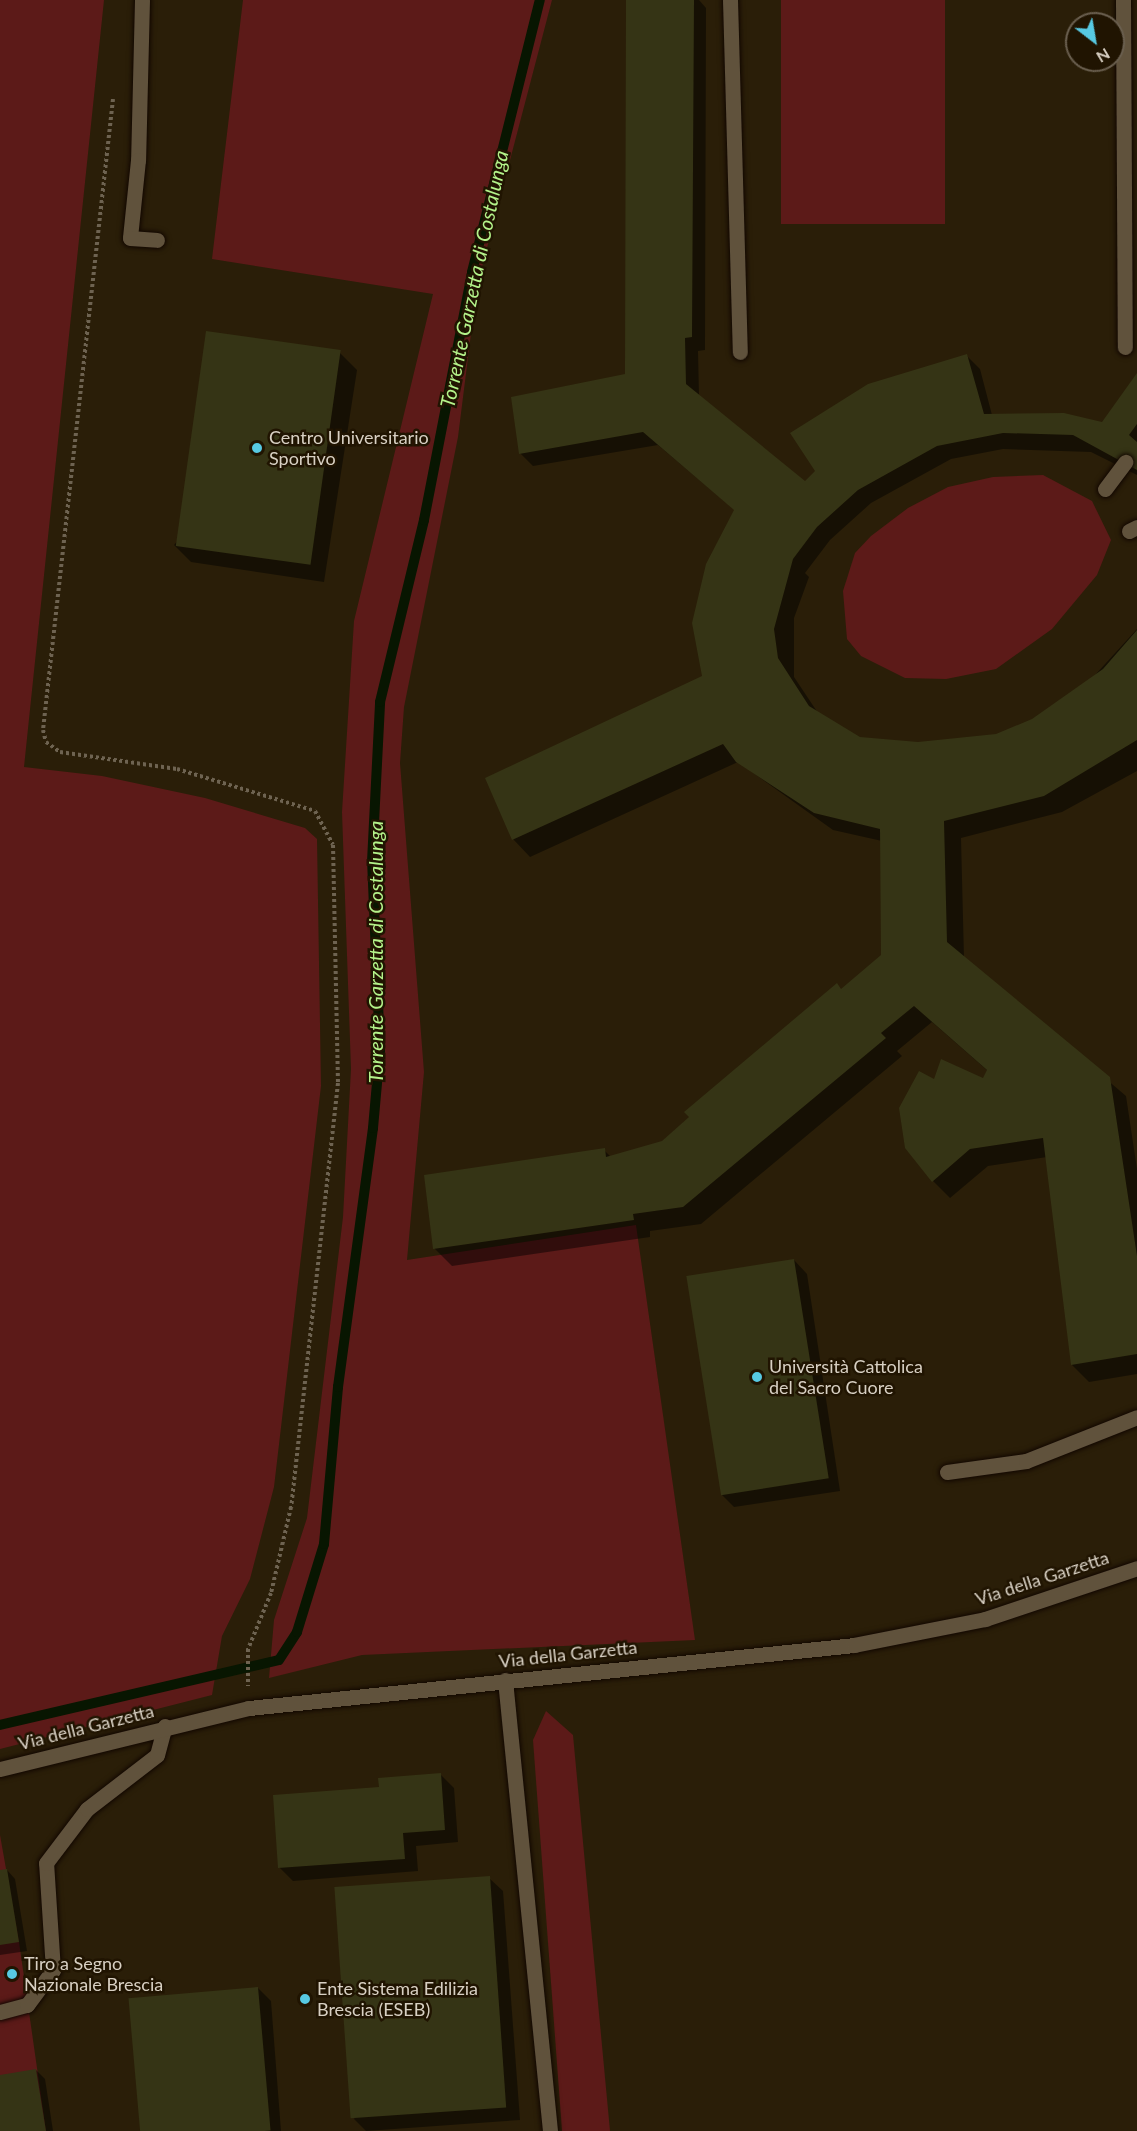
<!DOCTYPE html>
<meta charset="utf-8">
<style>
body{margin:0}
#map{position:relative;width:1137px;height:2131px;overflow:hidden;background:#2a1e08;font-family:Lato,sans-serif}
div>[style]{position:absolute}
.green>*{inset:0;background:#5c1a18;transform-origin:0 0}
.shadow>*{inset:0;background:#0007}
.stream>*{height:10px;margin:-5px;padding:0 5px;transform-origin:5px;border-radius:5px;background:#081601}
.building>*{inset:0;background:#353415;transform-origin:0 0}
.path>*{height:4px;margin-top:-2px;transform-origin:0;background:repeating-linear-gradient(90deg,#6e6351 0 3px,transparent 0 6px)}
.roads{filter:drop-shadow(0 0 2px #120700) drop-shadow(0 0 2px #120700)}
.service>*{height:15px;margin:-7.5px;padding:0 7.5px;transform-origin:7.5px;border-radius:7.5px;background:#60523c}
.minor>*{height:15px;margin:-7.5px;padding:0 7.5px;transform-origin:7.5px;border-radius:7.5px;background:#60523c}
.dots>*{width:16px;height:16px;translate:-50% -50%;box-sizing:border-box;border:3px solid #201401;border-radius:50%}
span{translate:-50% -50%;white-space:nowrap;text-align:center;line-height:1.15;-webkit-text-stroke:5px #201401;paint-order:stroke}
.poi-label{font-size:18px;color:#d8d0c3}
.left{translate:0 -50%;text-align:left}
.street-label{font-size:18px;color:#d8d0c3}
.water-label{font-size:20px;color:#b4f38a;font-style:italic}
.north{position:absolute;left:1065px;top:12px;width:60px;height:60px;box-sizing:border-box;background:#201401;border:2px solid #6a5f4f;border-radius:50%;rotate:149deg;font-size:16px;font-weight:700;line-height:24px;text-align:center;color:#d8d0c3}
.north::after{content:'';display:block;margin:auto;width:21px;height:27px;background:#57c9e2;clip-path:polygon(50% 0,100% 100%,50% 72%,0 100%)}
</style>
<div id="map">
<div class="green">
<div style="clip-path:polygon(0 0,104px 0,24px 767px,102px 776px,205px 798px,305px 828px,317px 839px,321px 1086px,274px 1487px,250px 1579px,222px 1636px,212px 1695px,0 1749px)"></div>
<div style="clip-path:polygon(243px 0,552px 0,477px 286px,458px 437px,404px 707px,400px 763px,424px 1072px,407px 1260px,636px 1225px,695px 1640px,362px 1655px,269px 1678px,274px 1620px,307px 1518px,343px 1217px,351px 1069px,342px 812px,354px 621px,433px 294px,212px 259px)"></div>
<div style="left:781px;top:0;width:164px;height:224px"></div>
<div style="clip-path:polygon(1043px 475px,1092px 501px,1111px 540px,1097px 575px,1052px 629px,996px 669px,946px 679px,905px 678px,861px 656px,847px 639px,843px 591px,855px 553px,871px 536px,908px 508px,948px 487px,993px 477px)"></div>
<div style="clip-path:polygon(546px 1711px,573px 1735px,610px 2131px,562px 2131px,533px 1740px)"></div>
<div style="clip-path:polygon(0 1835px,19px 1942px,46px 2131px,0 2131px)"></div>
</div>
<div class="shadow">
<div style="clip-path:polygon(628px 0,699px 0,706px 8px,705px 350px,698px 351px,699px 396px,805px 483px,966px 355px,980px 369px,992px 415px,1103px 423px,1137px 376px,1137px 475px,1091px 452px,1003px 449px,951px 459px,871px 503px,830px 540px,805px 573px,809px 577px,794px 618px,794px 677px,820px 716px,859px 738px,918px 744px,996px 735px,1033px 720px,1085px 686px,1137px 629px,1137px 771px,1062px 812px,961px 838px,964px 958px,1126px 1096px,1137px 1169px,1137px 1374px,1089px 1382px,1072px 1365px,1047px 1157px,988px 1166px,950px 1198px,933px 1181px,935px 1081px,984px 1080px,988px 1071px,932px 1022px,897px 1051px,902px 1056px,701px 1224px,650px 1231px,650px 1237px,452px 1266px,435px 1249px,426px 1177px,604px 1150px,611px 1157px,662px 1142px,883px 955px,882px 841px,833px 830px,738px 762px,530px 857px,513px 839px,703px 677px,736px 511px,658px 445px,533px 466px,520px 453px,627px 375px)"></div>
<div style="clip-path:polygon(340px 353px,357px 370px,324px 582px,191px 562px,174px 545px)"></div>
<div style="clip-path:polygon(794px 1260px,807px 1274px,840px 1491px,734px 1507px,721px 1494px)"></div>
<div style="clip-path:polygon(441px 1775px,454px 1788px,458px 1842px,416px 1846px,418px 1871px,293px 1881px,279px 1867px,381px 1789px)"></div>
<div style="clip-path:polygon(7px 1870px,15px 1879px,27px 1951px,0 1955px,0 1872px)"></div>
<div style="clip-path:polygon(489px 1878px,503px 1891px,520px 2120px,366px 2131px,354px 2119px)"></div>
<div style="clip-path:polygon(258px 1988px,271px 2001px,281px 2131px,140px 2131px)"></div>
<div style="clip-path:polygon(36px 2070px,45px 2079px,53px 2131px,0 2131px,0 2076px)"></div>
</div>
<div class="stream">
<div style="left:0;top:1725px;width:286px;rotate:-13.1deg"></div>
<div style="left:279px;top:1660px;width:33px;rotate:-57deg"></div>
<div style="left:297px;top:1632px;width:92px;rotate:-72.9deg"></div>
<div style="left:324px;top:1544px;width:158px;rotate:-84.9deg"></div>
<div style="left:338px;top:1387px;width:261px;rotate:-82.3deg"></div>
<div style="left:373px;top:1128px;width:78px;rotate:-84.9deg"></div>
<div style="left:380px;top:1050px;width:188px;rotate:-92.4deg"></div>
<div style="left:372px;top:862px;width:160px;rotate:-87.1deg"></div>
<div style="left:380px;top:702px;width:187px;rotate:-76.4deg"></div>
<div style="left:424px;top:520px;width:253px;rotate:-79deg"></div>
<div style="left:472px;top:272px;width:280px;rotate:-76deg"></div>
</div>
<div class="building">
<div style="clip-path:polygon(626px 0,694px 0,692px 337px,685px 338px,686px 384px,805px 481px,815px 471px,790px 433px,868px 384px,967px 354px,984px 414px,1064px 413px,1102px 422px,1137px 373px,1137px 424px,1129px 435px,1137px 442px,1137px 470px,1073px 435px,1003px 433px,937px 446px,858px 490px,817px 527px,793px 559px,774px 629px,778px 658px,809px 706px,860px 737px,918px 742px,996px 734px,1032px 719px,1103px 669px,1137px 630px,1137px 740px,1044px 796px,944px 821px,947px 942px,1110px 1077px,1137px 1256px,1137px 1354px,1071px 1365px,1043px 1138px,970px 1149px,932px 1182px,905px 1148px,899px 1108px,919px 1071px,934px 1079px,941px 1059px,983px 1078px,987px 1070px,914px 1006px,881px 1033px,886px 1038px,683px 1207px,633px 1214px,634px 1220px,433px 1249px,424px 1175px,605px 1148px,606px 1157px,662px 1141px,689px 1117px,684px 1112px,837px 983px,841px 989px,881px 955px,880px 829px,814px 813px,736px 762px,723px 744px,512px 840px,485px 778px,702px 676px,692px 623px,706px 564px,734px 510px,643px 432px,519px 454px,511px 397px,625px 374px)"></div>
<div style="left:206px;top:331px;width:136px;height:217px;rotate:8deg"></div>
<div style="left:794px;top:1259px;width:222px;height:109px;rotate:81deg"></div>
<div style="clip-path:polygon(441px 1773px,445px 1830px,403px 1833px,405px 1859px,278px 1868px,273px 1795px,379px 1787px,378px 1778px)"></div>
<div style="clip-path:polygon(7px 1869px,19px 1942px,0 1945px,0 1870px)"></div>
<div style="left:490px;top:1876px;width:232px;height:156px;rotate:86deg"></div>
<div style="left:258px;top:1987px;width:144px;height:130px;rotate:85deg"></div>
<div style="clip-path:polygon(36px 2069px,46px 2131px,0 2131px,0 2075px)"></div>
</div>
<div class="path">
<div style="left:113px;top:99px;width:635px;rotate:96.33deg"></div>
<div style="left:43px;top:730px;width:12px;rotate:76deg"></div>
<div style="left:46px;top:742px;width:17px;rotate:36deg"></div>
<div style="left:60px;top:752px;width:118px;rotate:8.3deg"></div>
<div style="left:177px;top:769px;width:144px;rotate:16.9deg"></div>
<div style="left:315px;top:811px;width:38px;rotate:62deg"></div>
<div style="left:333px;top:845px;width:238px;rotate:88.8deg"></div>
<div style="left:338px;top:1083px;width:427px;rotate:96.3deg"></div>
<div style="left:291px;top:1507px;width:88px;rotate:103.1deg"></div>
<div style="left:271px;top:1593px;width:61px;rotate:112.3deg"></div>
<div style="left:248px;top:1649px;width:37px;rotate:90deg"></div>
</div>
<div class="roads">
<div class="service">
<div style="left:142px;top:0;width:160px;rotate:91.4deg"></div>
<div style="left:138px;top:160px;width:78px;rotate:95.9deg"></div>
<div style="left:130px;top:238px;width:27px;rotate:4deg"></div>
<div style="left:730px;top:0;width:352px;rotate:88.4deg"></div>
<div style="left:1123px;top:0;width:347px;rotate:89.7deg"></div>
<div style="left:1105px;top:489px;width:34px;rotate:-53deg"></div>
<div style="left:1129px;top:531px;width:9px;rotate:-27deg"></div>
<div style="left:947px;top:1472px;width:80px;rotate:-7.9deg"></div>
<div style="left:1026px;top:1461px;width:119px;rotate:-21.6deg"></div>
<div style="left:505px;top:1680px;width:453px;rotate:84.3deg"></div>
<div style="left:0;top:2012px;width:28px;rotate:-15deg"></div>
<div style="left:27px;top:2005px;width:44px;rotate:-53.4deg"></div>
<div style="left:53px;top:1970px;width:107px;rotate:-93.7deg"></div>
<div style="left:46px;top:1863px;width:68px;rotate:-52.8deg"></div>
<div style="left:87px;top:1809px;width:88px;rotate:-37.6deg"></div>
<div style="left:157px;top:1755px;width:30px;rotate:-75deg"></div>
</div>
<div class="minor">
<div style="left:0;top:1769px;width:256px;rotate:-13.8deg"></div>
<div style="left:249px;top:1708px;width:608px;rotate:-5.94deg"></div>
<div style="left:854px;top:1645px;width:134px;rotate:-11.2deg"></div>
<div style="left:985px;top:1619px;width:160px;rotate:-18.5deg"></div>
</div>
</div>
<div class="dots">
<div style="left:257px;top:448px;background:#57c9e2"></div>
<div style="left:757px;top:1377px;background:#57c9e2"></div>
<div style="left:12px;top:1974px;background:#57c9e2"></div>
<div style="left:305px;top:1999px;background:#57c9e2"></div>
</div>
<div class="poi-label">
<span class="left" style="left:269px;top:448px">Centro Universitario<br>Sportivo</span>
<span class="left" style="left:769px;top:1377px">Università Cattolica<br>del Sacro Cuore</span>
<span class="left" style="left:24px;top:1974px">Tiro a Segno<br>Nazionale Brescia</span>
<span class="left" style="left:317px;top:1999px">Ente Sistema Edilizia<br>Brescia (ESEB)</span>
</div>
<div class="street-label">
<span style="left:1042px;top:1578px;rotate:-18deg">Via della Garzetta</span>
<span style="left:568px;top:1654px;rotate:-6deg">Via della Garzetta</span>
<span style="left:86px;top:1727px;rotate:-14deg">Via della Garzetta</span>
</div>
<div class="water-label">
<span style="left:474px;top:279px;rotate:-78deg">Torrente Garzetta di Costalunga</span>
<span style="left:375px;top:952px;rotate:-90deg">Torrente Garzetta di Costalunga</span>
</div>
<div class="north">N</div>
</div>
